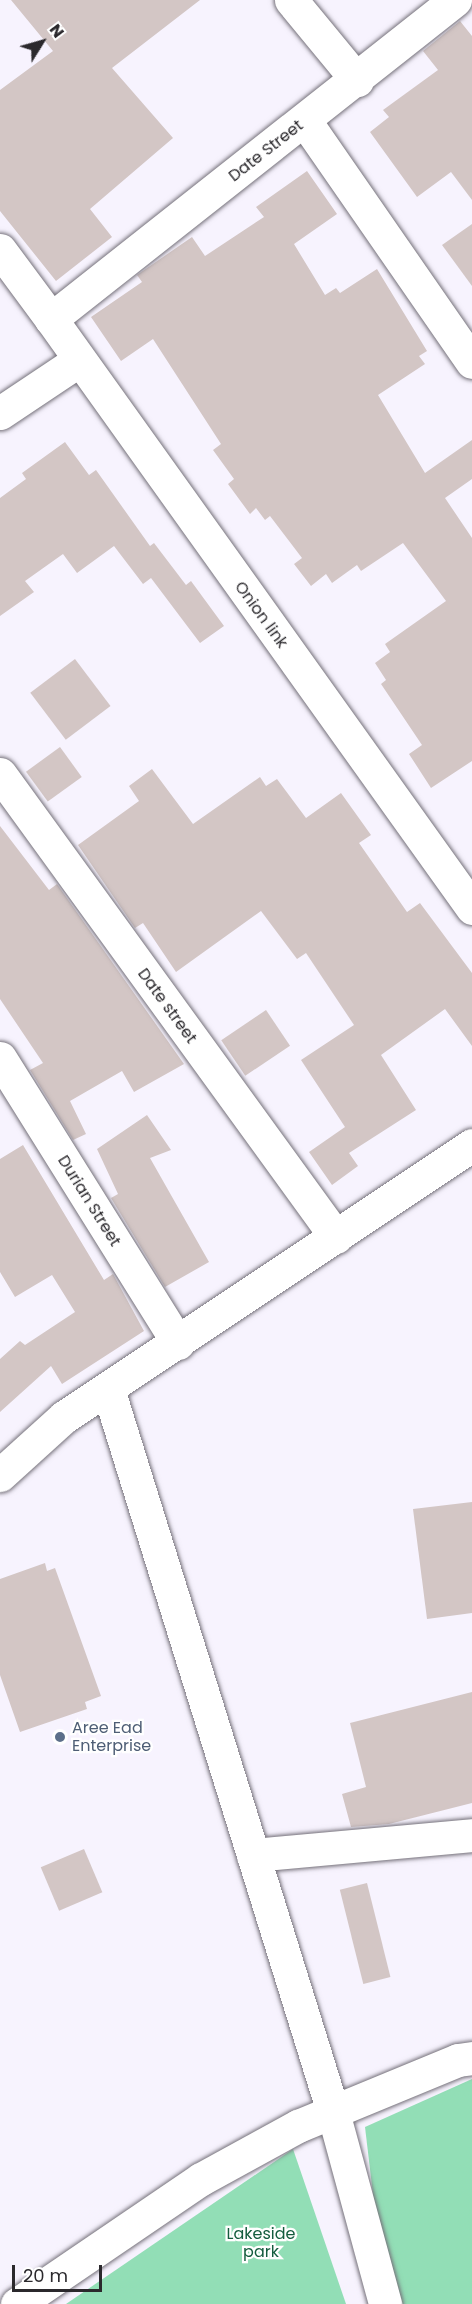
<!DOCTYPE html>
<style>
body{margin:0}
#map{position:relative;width:472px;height:2304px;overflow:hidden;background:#f7f3fe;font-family:Poppins,sans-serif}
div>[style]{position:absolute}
.green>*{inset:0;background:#92deb6}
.building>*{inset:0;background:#d3c6c5;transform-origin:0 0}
.roads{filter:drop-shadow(0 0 2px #75717a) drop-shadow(0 0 2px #75717a)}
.minor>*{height:33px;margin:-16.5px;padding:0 16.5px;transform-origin:16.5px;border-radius:16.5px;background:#fff}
.dots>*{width:16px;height:16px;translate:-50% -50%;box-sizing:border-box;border:3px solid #fff;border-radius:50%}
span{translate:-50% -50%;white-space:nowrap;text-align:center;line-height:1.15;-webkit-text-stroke:4.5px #fff;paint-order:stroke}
.street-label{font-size:16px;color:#2b292d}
.service-label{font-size:16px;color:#4e5e75}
.left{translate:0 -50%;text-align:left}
.park-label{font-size:16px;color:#145c3e}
.north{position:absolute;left:12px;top:12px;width:60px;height:60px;-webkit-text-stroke:4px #fff;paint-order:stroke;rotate:53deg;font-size:16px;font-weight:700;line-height:24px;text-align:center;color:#2b292d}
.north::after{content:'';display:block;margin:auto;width:21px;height:27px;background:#2b292d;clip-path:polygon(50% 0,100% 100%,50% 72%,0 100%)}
.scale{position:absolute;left:12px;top:2265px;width:90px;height:27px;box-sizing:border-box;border:3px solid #2b292d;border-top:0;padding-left:8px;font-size:18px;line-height:21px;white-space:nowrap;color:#2b292d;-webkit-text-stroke:4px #fff;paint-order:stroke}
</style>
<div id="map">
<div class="green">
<div style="clip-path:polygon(472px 2079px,472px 2304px,386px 2304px,365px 2127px)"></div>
<div style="clip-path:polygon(293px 2149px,346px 2304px,66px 2304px)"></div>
</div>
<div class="building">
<div style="clip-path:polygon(11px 0,200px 0,112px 68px,173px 138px,90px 209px,112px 237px,56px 281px,0 211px,0 90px,53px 51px)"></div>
<div style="clip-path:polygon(460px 21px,472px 36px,472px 200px,451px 172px,417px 197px,370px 132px,389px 117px,383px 110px,438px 70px,423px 51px)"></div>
<div style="clip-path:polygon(307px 171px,337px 214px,294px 244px,325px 295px,336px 288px,340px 293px,377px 269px,427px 351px,419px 356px,425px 364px,378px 395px,425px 473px,472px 440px,472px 479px,445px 498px,472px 538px,472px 761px,431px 788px,409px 754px,422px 745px,381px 684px,386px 680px,375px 663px,390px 652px,385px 644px,446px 601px,403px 543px,361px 571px,357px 565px,332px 583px,326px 574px,311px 586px,294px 564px,302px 558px,270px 516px,265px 520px,256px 508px,250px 514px,228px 484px,234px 479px,213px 450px,221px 444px,153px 339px,121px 361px,91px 317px,142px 282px,137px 275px,192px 237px,205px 256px,264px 217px,256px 207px)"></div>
<div style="clip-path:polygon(472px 224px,472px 286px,442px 245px)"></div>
<div style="clip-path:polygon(65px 442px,89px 475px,96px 470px,150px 546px,154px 543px,186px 585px,191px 581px,224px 626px,200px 643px,151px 578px,143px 584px,114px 546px,77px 573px,63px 554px,25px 581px,34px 592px,0 616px,0 498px,26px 479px,22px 473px)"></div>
<div style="left:75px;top:659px;width:59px;height:56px;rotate:53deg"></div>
<div style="left:60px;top:747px;width:37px;height:42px;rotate:54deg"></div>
<div style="clip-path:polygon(152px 769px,193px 824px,260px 777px,266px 786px,277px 779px,306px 818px,341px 793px,371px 835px,359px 843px,407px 912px,420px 903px,472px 973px,472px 1046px,445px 1009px,381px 1055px,416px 1110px,349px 1153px,358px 1166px,332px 1185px,309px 1152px,345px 1127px,301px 1060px,354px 1025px,306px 953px,297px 959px,261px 911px,176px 972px,143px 923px,135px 928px,78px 845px,139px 801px,129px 786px)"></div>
<div style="clip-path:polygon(0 826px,49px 890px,57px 884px,184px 1064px,134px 1092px,122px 1071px,70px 1101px,86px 1134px,73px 1140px,30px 1070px,43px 1063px,0 999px)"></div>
<div style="left:266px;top:1010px;width:43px;height:54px;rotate:56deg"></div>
<div style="clip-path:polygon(147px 1115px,171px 1150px,150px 1158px,209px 1262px,165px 1287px,111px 1198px,118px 1194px,97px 1149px)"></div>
<div style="clip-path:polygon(23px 1145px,104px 1280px,113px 1274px,144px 1331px,62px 1384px,51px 1366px,0 1412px,0 1359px,20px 1341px,25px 1345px,75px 1312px,52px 1275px,15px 1297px,0 1272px,0 1159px)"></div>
<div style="clip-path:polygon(472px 1502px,472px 1613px,427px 1619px,413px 1509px)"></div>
<div style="clip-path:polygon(45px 1563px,47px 1571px,55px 1568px,101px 1696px,85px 1702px,87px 1709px,20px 1732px,0 1675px,0 1579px)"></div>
<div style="clip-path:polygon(472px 1692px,472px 1803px,389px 1824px,351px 1827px,342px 1794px,366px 1787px,350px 1723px)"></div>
<div style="left:84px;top:1849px;width:47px;height:47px;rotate:67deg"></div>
<div style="left:367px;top:1883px;width:97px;height:28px;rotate:76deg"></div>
</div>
<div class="roads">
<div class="minor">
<div style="left:291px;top:0;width:104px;rotate:50.5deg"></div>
<div style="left:455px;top:0;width:515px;rotate:141.71deg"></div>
<div style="left:51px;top:319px;width:724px;rotate:54.44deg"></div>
<div style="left:305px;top:121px;width:293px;rotate:55.3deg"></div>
<div style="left:0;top:250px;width:86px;rotate:53.5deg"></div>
<div style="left:0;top:413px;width:94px;rotate:-33.7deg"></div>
<div style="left:0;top:774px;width:572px;rotate:54.03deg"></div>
<div style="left:0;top:1058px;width:336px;rotate:58deg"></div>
<div style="left:108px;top:1389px;width:757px;rotate:72.71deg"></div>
<div style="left:333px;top:2112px;width:199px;rotate:74.8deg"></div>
<div style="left:0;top:1475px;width:86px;rotate:-42.2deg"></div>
<div style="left:64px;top:1417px;width:490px;rotate:-33.7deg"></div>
<div style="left:253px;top:1855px;width:220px;rotate:-5.2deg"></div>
<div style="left:17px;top:2304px;width:222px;rotate:-34.2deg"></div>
<div style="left:201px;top:2179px;width:111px;rotate:-28.7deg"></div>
<div style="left:298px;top:2126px;width:173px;rotate:-22.4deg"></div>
<div style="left:458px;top:2060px;width:14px;rotate:-8deg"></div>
</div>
</div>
<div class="dots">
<div style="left:60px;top:1737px;background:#5c6f8a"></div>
</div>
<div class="street-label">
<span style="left:266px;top:151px;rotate:-38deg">Date Street</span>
<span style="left:261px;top:615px;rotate:54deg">Onion link</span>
<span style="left:167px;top:1006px;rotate:54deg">Date street</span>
<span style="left:89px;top:1201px;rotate:58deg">Durian Street</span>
</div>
<div class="service-label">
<span class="left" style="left:72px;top:1737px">Aree Ead<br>Enterprise</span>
</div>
<div class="park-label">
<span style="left:261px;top:2243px">Lakeside<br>park</span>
</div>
<div class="north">N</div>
<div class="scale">20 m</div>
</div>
